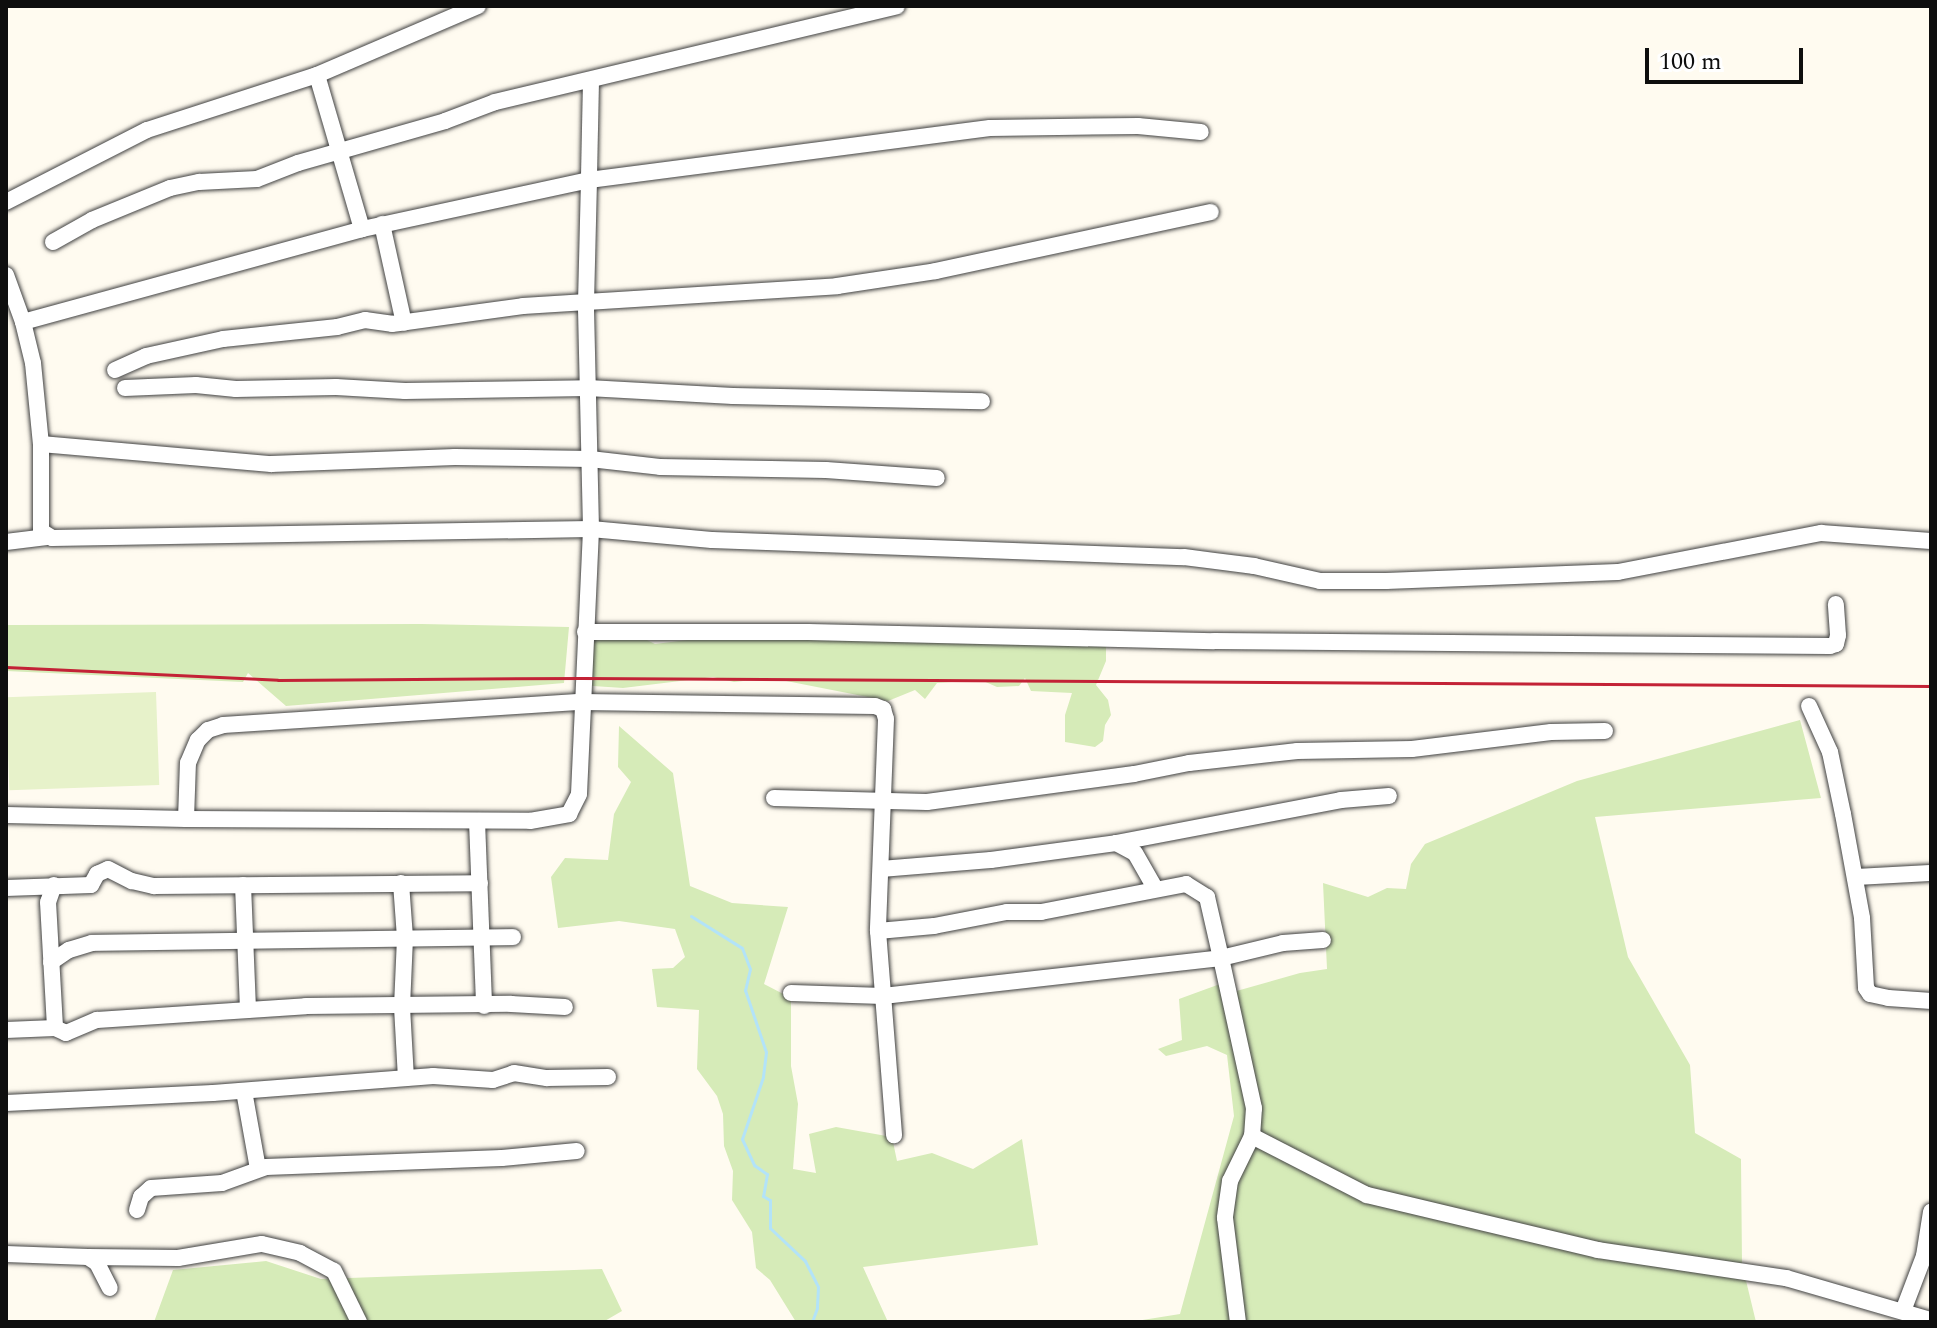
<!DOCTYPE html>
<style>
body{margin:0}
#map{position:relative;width:1937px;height:1328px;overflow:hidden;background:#fffbf0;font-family:Spectral,serif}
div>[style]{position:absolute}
.green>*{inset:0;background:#d6ebb8}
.pitch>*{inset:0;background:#e7f2ca;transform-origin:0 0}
.stream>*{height:3px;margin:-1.5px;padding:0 1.5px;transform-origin:1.5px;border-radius:1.5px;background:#b3e3f8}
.roads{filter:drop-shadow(0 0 2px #414141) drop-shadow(0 0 2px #414141)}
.minor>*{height:16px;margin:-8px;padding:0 8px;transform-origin:8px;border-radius:8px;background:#fff}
.rail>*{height:3px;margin:-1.5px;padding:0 1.5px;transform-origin:1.5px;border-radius:1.5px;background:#c32236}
span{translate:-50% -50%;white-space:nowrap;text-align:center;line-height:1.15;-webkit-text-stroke:8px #fff;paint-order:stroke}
.frame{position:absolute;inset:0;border:8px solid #0e0e0e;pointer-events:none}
.scale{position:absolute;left:1645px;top:48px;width:158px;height:36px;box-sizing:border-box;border:4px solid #0e0e0e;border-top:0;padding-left:10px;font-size:24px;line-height:28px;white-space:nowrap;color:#0e0e0e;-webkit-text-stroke:6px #fff;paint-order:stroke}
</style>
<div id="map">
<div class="green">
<div style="clip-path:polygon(421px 624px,569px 627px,564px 683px,286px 706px,248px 673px,243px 682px,6px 671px,6px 625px)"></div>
<div style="clip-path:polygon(585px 634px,645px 639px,655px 644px,703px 638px,1106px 643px,1106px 661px,1096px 685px,1108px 700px,1111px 715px,1105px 725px,1103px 741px,1095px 747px,1065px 742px,1065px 715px,1072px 693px,1031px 691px,1025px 678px,1019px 686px,997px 687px,981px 680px,937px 683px,925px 699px,915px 690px,888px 701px,771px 678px,734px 682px,713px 677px,623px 688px,578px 685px)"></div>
<div style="clip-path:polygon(1800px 720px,1821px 798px,1595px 817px,1628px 957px,1690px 1065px,1695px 1133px,1741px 1159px,1742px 1264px,1756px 1322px,1130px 1322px,1180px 1314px,1234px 1116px,1227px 1055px,1207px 1046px,1166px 1056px,1158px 1049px,1182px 1040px,1179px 999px,1220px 984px,1233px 992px,1300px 973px,1327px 969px,1323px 883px,1368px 897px,1387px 888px,1406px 889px,1411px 864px,1425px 844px,1577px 781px)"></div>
<div style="clip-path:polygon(619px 726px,673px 773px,690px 886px,732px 903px,788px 907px,764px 984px,791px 998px,791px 1066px,798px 1104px,793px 1169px,816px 1173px,809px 1134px,836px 1127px,892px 1137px,897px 1161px,932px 1153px,973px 1169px,1022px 1139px,1038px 1245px,863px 1267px,888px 1322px,796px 1322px,770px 1280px,756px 1268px,752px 1232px,732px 1200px,733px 1171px,724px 1146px,723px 1114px,717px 1096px,697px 1069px,699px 1010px,657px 1007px,652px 969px,673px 968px,685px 957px,675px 929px,619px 921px,558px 928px,551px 877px,565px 858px,608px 860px,614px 814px,631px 782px,618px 767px)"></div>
<div style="clip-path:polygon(266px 1261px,321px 1279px,602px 1269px,622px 1311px,603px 1322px,154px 1322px,173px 1270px)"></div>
</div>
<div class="pitch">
<div style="left:156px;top:692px;width:93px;height:150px;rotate:88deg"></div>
</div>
<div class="stream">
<div style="left:691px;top:916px;width:60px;rotate:32.1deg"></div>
<div style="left:742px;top:948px;width:22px;rotate:69deg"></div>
<div style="left:750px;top:969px;width:22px;rotate:103deg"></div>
<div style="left:745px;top:990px;width:65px;rotate:71.3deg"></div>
<div style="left:766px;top:1052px;width:25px;rotate:97deg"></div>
<div style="left:763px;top:1077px;width:65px;rotate:108.7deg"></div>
<div style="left:742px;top:1139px;width:29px;rotate:65deg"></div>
<div style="left:754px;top:1165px;width:16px;rotate:35deg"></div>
<div style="left:767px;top:1174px;width:22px;rotate:100deg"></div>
<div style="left:763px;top:1196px;width:8px;rotate:30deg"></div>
<div style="left:770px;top:1200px;width:28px;rotate:90deg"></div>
<div style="left:770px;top:1228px;width:48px;rotate:43.3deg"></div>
<div style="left:805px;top:1261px;width:29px;rotate:63deg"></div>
<div style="left:818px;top:1287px;width:21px;rotate:93deg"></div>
<div style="left:817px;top:1308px;width:15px;rotate:110deg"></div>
</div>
<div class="roads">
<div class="minor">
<div style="left:591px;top:81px;width:99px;rotate:91.2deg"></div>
<div style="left:589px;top:180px;width:404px;rotate:-7.4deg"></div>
<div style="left:990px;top:128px;width:148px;rotate:-0.8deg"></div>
<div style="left:1138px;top:126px;width:63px;rotate:5.4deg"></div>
<div style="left:6px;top:202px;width:158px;rotate:-27.1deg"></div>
<div style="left:147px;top:130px;width:179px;rotate:-17.9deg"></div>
<div style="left:382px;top:224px;width:101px;rotate:77.5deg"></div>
<div style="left:53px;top:242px;width:45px;rotate:-29.4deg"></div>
<div style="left:92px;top:220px;width:84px;rotate:-22.3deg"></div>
<div style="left:170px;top:188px;width:30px;rotate:-12deg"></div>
<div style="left:199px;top:182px;width:58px;rotate:-3deg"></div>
<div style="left:257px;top:179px;width:44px;rotate:-21.3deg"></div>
<div style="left:298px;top:163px;width:153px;rotate:-15.9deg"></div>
<div style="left:445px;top:121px;width:53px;rotate:-20.8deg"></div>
<div style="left:495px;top:102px;width:413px;rotate:-13.4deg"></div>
<div style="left:6px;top:275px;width:50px;rotate:70.1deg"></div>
<div style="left:23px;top:322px;width:352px;rotate:-15.3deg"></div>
<div style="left:23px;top:322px;width:42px;rotate:76.3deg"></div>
<div style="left:33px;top:363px;width:81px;rotate:84.4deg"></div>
<div style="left:41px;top:444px;width:87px;rotate:90deg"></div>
<div style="left:41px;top:531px;width:13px;rotate:32deg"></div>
<div style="left:52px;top:538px;width:539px;rotate:-0.96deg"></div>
<div style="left:591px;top:529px;width:121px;rotate:5.2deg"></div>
<div style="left:712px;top:540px;width:472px;rotate:2.1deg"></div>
<div style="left:1184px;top:557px;width:71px;rotate:7.3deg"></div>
<div style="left:1254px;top:566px;width:68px;rotate:12.8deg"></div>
<div style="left:1320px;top:581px;width:66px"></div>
<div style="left:1386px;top:581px;width:232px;rotate:-2.2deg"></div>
<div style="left:1618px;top:572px;width:207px;rotate:-10.9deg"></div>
<div style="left:1821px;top:533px;width:110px;rotate:4.2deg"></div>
<div style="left:115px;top:370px;width:34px;rotate:-24deg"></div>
<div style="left:146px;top:356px;width:79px;rotate:-12.4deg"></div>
<div style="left:223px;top:339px;width:115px;rotate:-6deg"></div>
<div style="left:337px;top:327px;width:29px;rotate:-14deg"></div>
<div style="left:365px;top:320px;width:27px;rotate:8deg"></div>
<div style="left:392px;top:324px;width:132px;rotate:-7.8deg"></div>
<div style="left:523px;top:306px;width:315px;rotate:-3.6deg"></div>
<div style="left:837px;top:286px;width:100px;rotate:-8.6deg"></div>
<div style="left:936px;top:271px;width:281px;rotate:-12.1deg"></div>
<div style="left:125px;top:388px;width:71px;rotate:-2.4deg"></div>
<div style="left:196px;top:385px;width:40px;rotate:5.7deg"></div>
<div style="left:236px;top:389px;width:100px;rotate:-1.1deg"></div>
<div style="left:336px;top:387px;width:69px;rotate:3.3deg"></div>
<div style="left:405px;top:391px;width:183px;rotate:-0.9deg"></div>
<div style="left:588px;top:388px;width:145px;rotate:3.2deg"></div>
<div style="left:733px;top:396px;width:249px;rotate:1.2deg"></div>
<div style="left:41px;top:444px;width:231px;rotate:5deg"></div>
<div style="left:271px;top:464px;width:184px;rotate:-2.2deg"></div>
<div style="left:455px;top:457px;width:135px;rotate:0.8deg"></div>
<div style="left:590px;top:459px;width:70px;rotate:6.5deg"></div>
<div style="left:660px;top:467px;width:166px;rotate:1deg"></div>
<div style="left:826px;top:470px;width:111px;rotate:4.1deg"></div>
<div style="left:6px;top:542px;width:41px;rotate:-7deg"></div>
<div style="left:585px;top:632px;width:223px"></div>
<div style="left:808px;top:632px;width:406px;rotate:1.3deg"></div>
<div style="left:1214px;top:641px;width:616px;rotate:0.47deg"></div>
<div style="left:1830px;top:646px;width:6px;rotate:-18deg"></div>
<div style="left:1836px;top:644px;width:9px;rotate:-77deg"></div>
<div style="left:1838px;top:635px;width:31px;rotate:-94deg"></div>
<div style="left:1809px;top:706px;width:51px;rotate:65.5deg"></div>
<div style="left:1830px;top:752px;width:63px;rotate:78.2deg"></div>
<div style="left:1843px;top:814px;width:106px;rotate:79.6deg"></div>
<div style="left:1862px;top:918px;width:70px;rotate:86.7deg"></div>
<div style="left:1866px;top:988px;width:7px;rotate:56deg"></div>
<div style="left:1870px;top:994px;width:19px;rotate:12deg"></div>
<div style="left:1889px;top:998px;width:42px;rotate:4.1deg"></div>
<div style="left:774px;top:798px;width:153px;rotate:1.5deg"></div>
<div style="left:927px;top:802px;width:209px;rotate:-7.7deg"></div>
<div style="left:1134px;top:774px;width:56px;rotate:-11.3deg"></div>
<div style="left:1189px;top:763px;width:109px;rotate:-6.3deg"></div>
<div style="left:1297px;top:751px;width:115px;rotate:-1deg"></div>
<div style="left:1412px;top:749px;width:140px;rotate:-7deg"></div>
<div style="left:1551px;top:732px;width:54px;rotate:-1.1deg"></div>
<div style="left:6px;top:815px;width:180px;rotate:1.3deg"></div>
<div style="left:186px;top:819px;width:56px;rotate:-88deg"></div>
<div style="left:188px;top:763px;width:25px;rotate:-67deg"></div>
<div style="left:198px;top:740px;width:14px;rotate:-45deg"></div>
<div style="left:208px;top:730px;width:16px;rotate:-18deg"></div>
<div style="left:223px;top:725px;width:359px;rotate:-3.7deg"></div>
<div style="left:581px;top:702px;width:294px;rotate:0.8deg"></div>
<div style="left:875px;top:706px;width:9px;rotate:21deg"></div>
<div style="left:883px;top:709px;width:10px;rotate:73deg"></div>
<div style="left:886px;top:719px;width:212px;rotate:92.2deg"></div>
<div style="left:878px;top:931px;width:205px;rotate:85.5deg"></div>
<div style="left:186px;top:819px;width:344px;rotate:0.3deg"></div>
<div style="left:530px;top:821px;width:40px;rotate:-10deg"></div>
<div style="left:569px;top:814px;width:22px;rotate:-63deg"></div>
<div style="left:579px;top:794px;width:265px;rotate:-87.4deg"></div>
<div style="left:591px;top:529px;width:226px;rotate:-91.3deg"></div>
<div style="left:586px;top:303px;width:123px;rotate:-88.6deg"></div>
<div style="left:589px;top:180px;width:232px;rotate:167.8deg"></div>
<div style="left:362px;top:229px;width:160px;rotate:-106.3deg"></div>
<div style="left:317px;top:75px;width:175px;rotate:-23.2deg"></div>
<div style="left:477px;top:821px;width:185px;rotate:87.8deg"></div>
<div style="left:1116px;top:843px;width:229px;rotate:-10.8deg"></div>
<div style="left:1341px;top:800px;width:48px;rotate:-4.8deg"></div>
<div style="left:881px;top:869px;width:110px;rotate:-4.7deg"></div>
<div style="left:991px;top:860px;width:126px;rotate:-7.7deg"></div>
<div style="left:1116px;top:843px;width:21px;rotate:28deg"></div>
<div style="left:1135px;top:853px;width:40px;rotate:60.3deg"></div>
<div style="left:1855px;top:877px;width:76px;rotate:-3deg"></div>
<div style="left:401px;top:883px;width:55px;rotate:85.8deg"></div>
<div style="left:405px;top:938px;width:69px;rotate:92.5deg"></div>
<div style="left:402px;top:1007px;width:71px;rotate:86.8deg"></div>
<div style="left:54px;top:885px;width:18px;rotate:109deg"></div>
<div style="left:48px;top:902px;width:126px;rotate:86.8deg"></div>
<div style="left:243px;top:885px;width:125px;rotate:87.7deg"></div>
<div style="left:6px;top:888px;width:85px;rotate:-2deg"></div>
<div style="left:91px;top:885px;width:13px;rotate:-61deg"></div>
<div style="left:97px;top:874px;width:12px;rotate:-24deg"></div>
<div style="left:108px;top:869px;width:27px;rotate:27deg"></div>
<div style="left:132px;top:881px;width:23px;rotate:13deg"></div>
<div style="left:154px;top:886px;width:326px;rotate:-0.5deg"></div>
<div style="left:878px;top:931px;width:56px;rotate:-5.1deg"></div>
<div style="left:934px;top:926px;width:74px;rotate:-10.9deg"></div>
<div style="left:1007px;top:912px;width:34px"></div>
<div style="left:1041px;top:912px;width:148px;rotate:-10.9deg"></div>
<div style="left:1186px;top:884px;width:25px;rotate:32deg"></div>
<div style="left:1207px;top:897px;width:63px;rotate:77.1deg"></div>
<div style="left:1221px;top:958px;width:64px;rotate:-13.6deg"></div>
<div style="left:1283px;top:943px;width:40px;rotate:-4.3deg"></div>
<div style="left:51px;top:962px;width:22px;rotate:-34deg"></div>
<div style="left:69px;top:950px;width:24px;rotate:-17deg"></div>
<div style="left:92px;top:943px;width:421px;rotate:-0.8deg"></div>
<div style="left:791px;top:993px;width:92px;rotate:1.9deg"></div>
<div style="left:883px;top:996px;width:340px;rotate:-6.4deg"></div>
<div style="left:1221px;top:958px;width:154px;rotate:77.6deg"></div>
<div style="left:1254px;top:1108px;width:28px;rotate:94deg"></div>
<div style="left:1252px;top:1136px;width:50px;rotate:116.1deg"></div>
<div style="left:1230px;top:1181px;width:37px;rotate:98deg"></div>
<div style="left:1225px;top:1218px;width:105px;rotate:82.9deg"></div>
<div style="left:6px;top:1030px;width:49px;rotate:-2.3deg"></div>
<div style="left:55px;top:1028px;width:12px;rotate:24deg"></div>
<div style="left:66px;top:1033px;width:34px;rotate:-23deg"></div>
<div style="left:97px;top:1020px;width:209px;rotate:-3.8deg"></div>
<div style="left:306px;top:1006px;width:205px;rotate:-0.6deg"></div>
<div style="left:511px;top:1004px;width:54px;rotate:3.2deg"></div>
<div style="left:244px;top:1091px;width:79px;rotate:79.8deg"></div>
<div style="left:6px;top:1103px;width:207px;rotate:-2.8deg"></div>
<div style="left:213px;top:1093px;width:221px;rotate:-4.4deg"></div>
<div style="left:433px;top:1076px;width:60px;rotate:3.8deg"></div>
<div style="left:493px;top:1080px;width:22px;rotate:-18deg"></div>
<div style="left:514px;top:1073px;width:33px;rotate:9deg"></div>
<div style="left:547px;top:1078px;width:61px;rotate:-0.9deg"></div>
<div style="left:1252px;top:1136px;width:129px;rotate:27.2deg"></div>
<div style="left:1367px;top:1195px;width:237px;rotate:13.4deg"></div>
<div style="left:1598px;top:1250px;width:190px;rotate:8.5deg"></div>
<div style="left:1786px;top:1278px;width:151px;rotate:16.2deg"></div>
<div style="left:137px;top:1210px;width:14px;rotate:-73deg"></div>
<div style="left:141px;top:1197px;width:13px;rotate:-42deg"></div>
<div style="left:151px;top:1188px;width:71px;rotate:-4deg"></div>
<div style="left:222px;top:1183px;width:47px;rotate:-20deg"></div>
<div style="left:266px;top:1167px;width:236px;rotate:-2.2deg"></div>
<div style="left:502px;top:1158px;width:75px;rotate:-5.3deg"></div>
<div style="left:6px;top:1254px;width:82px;rotate:2.1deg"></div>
<div style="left:88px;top:1257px;width:11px;rotate:34deg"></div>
<div style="left:97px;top:1263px;width:28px;rotate:63deg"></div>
<div style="left:88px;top:1257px;width:90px;rotate:0.6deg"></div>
<div style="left:178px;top:1258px;width:85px;rotate:-9.5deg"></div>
<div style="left:262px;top:1244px;width:39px;rotate:13deg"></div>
<div style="left:300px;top:1253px;width:38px;rotate:28deg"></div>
<div style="left:334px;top:1271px;width:57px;rotate:63.9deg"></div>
<div style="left:1903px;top:1311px;width:59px;rotate:-69.1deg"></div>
<div style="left:1924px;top:1256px;width:45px;rotate:-81deg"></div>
</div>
</div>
<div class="rail">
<div style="left:6px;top:667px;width:272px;rotate:2.7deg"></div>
<div style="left:278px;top:680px;width:304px;rotate:-0.4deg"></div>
<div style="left:582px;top:678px;width:1349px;rotate:0.34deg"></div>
</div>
<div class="frame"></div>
<div class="scale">100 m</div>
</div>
